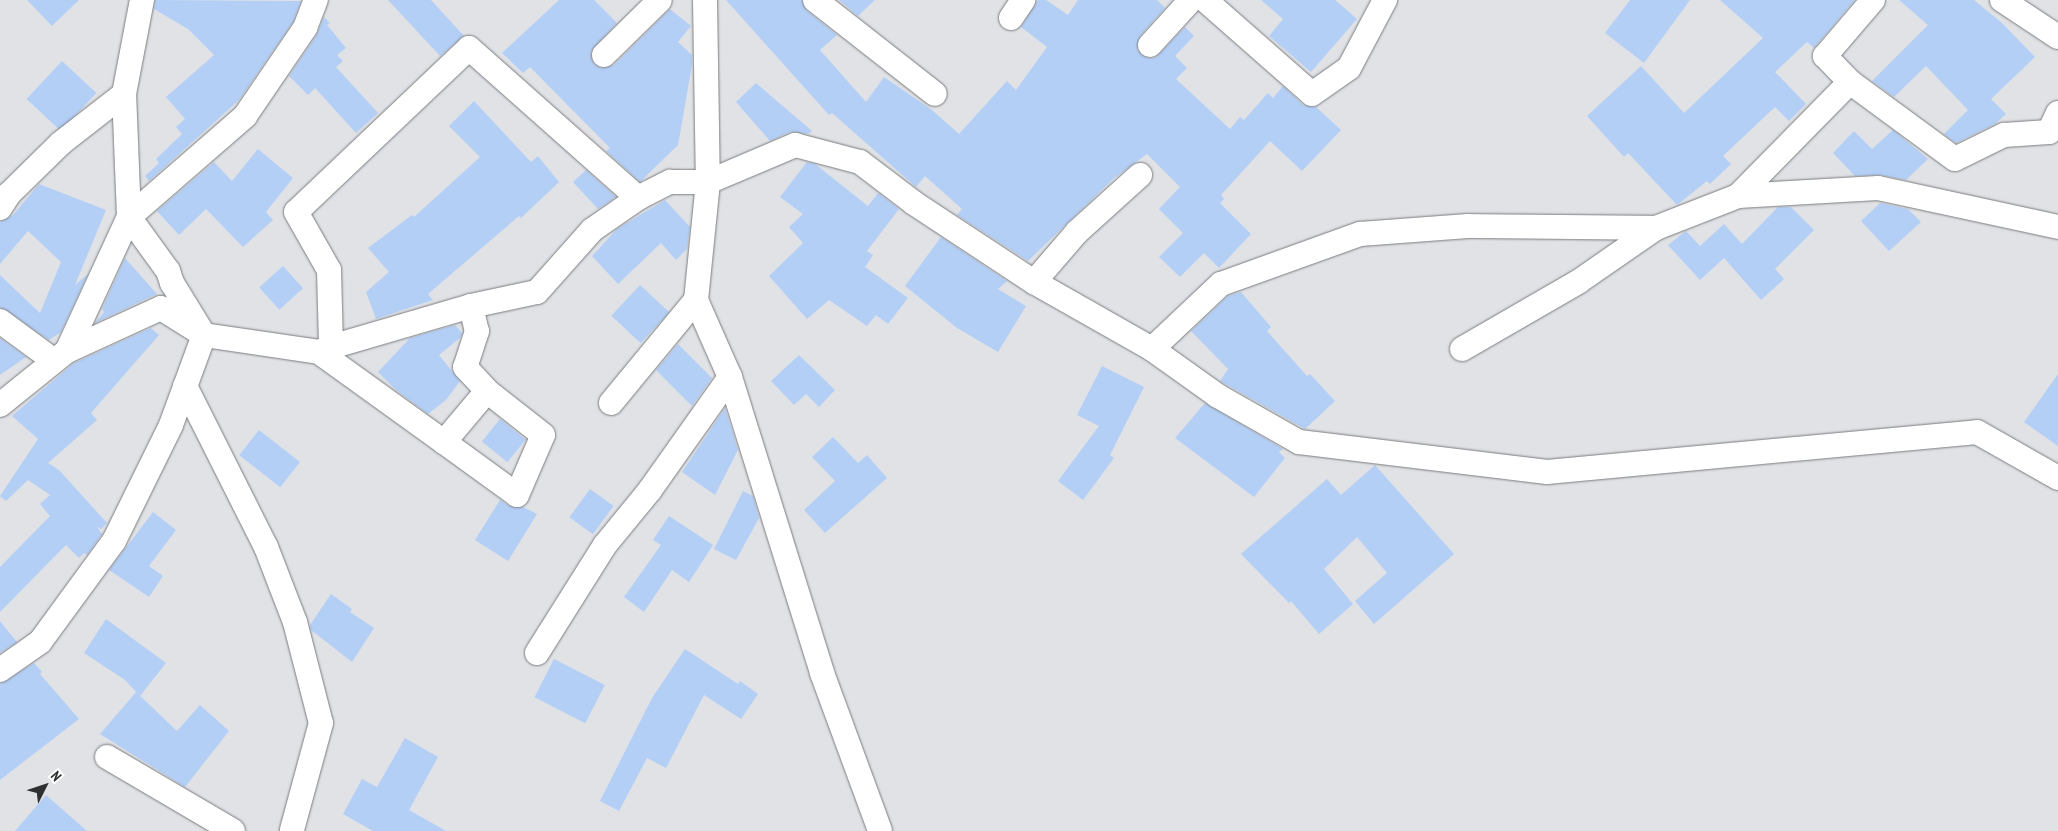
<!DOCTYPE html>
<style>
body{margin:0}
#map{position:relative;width:2058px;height:831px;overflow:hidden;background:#e0e2e6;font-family:"PT Sans Narrow",sans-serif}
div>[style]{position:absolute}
.building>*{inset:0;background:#b4cff6;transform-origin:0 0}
.roads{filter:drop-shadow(0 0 1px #7a7c7f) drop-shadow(0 0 1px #7a7c7f)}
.minor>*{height:24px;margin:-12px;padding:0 12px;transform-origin:12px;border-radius:12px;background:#fff}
span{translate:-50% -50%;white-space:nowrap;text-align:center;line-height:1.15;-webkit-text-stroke:4.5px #fff;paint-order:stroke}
.north{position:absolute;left:20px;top:761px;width:50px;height:50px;-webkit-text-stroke:4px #fff;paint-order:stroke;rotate:49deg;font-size:14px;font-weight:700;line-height:20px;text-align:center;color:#2e2f30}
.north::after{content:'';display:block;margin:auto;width:18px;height:22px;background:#2e2f30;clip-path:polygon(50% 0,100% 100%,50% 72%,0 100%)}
</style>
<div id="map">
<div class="building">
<div style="clip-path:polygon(27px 0,79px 0,52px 26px)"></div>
<div style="clip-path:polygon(155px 0,301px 1px,293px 22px,239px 100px,149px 181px,145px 176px,159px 163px,156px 159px,182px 134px,176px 127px,185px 119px,166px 97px,214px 55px,188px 29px,154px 9px)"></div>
<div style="clip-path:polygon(388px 0,431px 0,464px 36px,440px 56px)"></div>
<div style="clip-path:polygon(559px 0,594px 0,617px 23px,591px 51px,594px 64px,601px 68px,614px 65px,670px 9px,691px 26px,678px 42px,692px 55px,692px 65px,678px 145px,640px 182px,606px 151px,610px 148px,530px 67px,523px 73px,502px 53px)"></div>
<div style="clip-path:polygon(726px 0,802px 0,807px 11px,837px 35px,820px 50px,866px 102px,884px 77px,932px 110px,959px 134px,1007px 81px,1016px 90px,1047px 47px,1021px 27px,1038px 0,1046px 0,1068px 15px,1078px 0,1157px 0,1165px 8px,1140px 36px,1137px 50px,1147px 58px,1155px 58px,1185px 27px,1194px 36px,1175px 56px,1187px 68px,1176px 79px,1230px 129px,1240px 117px,1244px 120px,1268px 93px,1273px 98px,1283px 86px,1303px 105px,1316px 107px,1341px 130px,1302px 171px,1270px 141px,1221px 195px,1224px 199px,1220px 203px,1251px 234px,1219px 268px,1204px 253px,1180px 277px,1159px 257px,1183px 233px,1159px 209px,1180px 187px,1147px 154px,1113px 179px,1028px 261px,957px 215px,962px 209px,925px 176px,916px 187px,832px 113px,829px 115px)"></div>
<div style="clip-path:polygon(839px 0,875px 0,858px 16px)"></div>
<div style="clip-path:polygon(1261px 0,1335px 0,1357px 19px,1311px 72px,1269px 36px,1283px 19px)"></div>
<div style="clip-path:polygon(1630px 0,1690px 0,1644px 63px,1605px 33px)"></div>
<div style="clip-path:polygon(1720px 0,1855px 0,1814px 48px,1807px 42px,1775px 72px,1806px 104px,1789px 121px,1775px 107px,1723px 156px,1731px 164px,1710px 184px,1707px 181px,1677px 205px,1628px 153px,1624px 157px,1587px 116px,1641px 66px,1684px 113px,1763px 38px)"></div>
<div style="clip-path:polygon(1899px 0,1974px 0,2002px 23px,2035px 57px,1991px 99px,2006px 114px,1995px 124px,1956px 143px,1944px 134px,1968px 110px,1926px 66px,1894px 97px,1872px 81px,1928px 25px)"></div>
<div style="clip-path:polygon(324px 17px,330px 23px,327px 25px,346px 48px,337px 55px,343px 61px,336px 67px,378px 113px,356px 133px,315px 88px,308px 95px,289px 76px,316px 36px)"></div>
<div style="left:62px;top:61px;width:47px;height:52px;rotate:43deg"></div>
<div style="clip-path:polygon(756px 83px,812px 131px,808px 134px,790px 132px,770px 141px,736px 102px)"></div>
<div style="clip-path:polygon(474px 101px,531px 162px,538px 156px,559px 182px,521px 218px,519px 216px,428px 294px,433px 300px,376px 319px,366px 292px,389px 272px,368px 248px,412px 215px,414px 217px,480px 157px,449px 126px)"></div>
<div style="clip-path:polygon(1893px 130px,1928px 159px,1906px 180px,1881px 175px,1855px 176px,1833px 153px,1854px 131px,1872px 149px)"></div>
<div style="clip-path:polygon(258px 149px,293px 178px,266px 212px,273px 220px,243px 247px,206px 209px,179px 235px,157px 211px,214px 162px,232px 181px)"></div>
<div style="clip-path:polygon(807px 162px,815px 164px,868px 206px,878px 193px,899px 209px,867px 251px,873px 255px,865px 267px,908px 298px,888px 324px,876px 315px,867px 326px,829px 300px,807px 319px,769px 276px,803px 243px,789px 227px,803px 214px,780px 197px)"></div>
<div style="clip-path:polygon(586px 170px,616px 197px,598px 209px,573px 182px)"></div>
<div style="clip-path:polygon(39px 184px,106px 210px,75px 285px,88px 274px,61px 332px,49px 340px,0 308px,0 275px,40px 313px,61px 262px,28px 231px,0 264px,0 222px,13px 215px)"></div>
<div style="clip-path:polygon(665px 200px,690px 227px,687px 249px,676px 260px,661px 243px,618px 284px,592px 256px,617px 229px)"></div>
<div style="clip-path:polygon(1880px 203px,1908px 209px,1921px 222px,1889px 251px,1861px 221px)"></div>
<div style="clip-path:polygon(1778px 207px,1791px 207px,1814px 230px,1775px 269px,1784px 279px,1761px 300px,1724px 258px,1700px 280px,1668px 245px,1686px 231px,1700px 246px,1724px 224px,1742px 244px)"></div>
<div style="clip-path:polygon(941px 237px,1007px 281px,998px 289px,1026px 306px,998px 352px,957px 328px,905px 286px)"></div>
<div style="clip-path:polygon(125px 258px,157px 294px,95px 323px,104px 312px,102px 309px)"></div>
<div style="left:283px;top:266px;width:30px;height:32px;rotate:48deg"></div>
<div style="left:640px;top:285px;width:40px;height:42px;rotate:43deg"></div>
<div style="clip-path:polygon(1241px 292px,1271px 327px,1267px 331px,1307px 376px,1310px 374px,1335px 401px,1305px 429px,1220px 381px,1228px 369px,1191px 331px,1228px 296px)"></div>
<div style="clip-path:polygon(455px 325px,462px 333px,461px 337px,439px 355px,460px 381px,446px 400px,428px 414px,396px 390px,378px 372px,410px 338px)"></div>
<div style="clip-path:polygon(151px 328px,159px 335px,91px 413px,97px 420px,48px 463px,59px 470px,107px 523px,101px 529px,97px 527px,102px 534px,87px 555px,84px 553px,79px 558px,66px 545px,0 612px,0 567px,50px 516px,40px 504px,50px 495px,28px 480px,6px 501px,0 496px,38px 439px,12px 416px,74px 363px)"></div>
<div style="clip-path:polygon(0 338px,26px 357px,0 375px)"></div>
<div style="clip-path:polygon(678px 344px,712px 378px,692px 406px,656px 370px)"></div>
<div style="clip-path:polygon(799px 355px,835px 390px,819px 407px,806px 394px,794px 405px,771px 381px)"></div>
<div style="clip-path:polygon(1102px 366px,1144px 387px,1110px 455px,1114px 458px,1083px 500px,1058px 481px,1099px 426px,1077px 415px)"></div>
<div style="clip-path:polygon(2058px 374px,2058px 446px,2024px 422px)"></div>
<div style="clip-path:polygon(1205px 403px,1283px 449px,1279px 452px,1285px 458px,1254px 497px,1175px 438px)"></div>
<div style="clip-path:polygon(725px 408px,738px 450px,715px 495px,682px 472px)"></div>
<div style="left:500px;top:419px;width:33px;height:29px;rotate:39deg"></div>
<div style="left:259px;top:430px;width:52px;height:32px;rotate:38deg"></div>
<div style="clip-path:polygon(833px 437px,858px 463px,867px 455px,887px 478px,825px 533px,804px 510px,835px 481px,812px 457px)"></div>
<div style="clip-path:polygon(1375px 465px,1454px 554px,1374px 624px,1355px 601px,1387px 573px,1357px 537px,1324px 569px,1353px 604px,1319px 634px,1291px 601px,1289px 603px,1241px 554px,1327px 479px,1341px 495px)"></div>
<div style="left:590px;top:489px;width:29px;height:35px;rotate:36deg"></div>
<div style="clip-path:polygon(743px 491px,753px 496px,759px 518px,736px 560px,714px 549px)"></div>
<div style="clip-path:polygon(500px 500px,509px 506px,523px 507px,537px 514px,508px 561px,475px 540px)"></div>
<div style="clip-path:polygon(153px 512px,176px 530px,149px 566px,163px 576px,149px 597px,109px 570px)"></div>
<div style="clip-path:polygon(669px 516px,713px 545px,689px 582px,672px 570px,644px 612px,624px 597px,661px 545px,653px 540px)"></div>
<div style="clip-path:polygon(331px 594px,352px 609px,350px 612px,374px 628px,352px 662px,311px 630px,310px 625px)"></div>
<div style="clip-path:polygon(106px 619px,166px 663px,140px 696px,125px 680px,84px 653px)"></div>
<div style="clip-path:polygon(0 621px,17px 642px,0 653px)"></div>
<div style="clip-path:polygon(685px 649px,738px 684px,740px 681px,758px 694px,741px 719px,704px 695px,666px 768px,647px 758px,619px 811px,600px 801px,652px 698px)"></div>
<div style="left:554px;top:659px;width:57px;height:43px;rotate:27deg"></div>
<div style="clip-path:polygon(34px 663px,42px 672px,40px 674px,79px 719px,0 780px,0 684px)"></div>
<div style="clip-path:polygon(136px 692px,177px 731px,200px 705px,229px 731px,185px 787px,100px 734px)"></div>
<div style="clip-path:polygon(405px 738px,438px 757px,409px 810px,446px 831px,373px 831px,343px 814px,362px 779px,377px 787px)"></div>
<div style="clip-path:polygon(46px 795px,87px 831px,15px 831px)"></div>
</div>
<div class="roads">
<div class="minor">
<div style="left:705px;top:0;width:182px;rotate:89.1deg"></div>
<div style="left:708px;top:182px;width:119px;rotate:95.8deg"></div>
<div style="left:696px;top:300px;width:84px;rotate:66.2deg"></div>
<div style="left:730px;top:377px;width:310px;rotate:72.7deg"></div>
<div style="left:822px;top:673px;width:168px;rotate:69.8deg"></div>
<div style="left:815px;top:0;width:152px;rotate:38.1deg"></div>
<div style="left:1205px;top:0;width:142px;rotate:41.3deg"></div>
<div style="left:1312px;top:94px;width:45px;rotate:-35.1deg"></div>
<div style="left:1349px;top:68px;width:77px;rotate:-62.1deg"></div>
<div style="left:1873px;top:0;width:74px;rotate:130.6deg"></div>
<div style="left:1825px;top:56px;width:36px;rotate:46deg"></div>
<div style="left:1850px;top:82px;width:130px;rotate:36.3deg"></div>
<div style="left:1955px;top:159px;width:55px;rotate:-26.1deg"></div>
<div style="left:2004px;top:135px;width:45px;rotate:-3.8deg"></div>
<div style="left:2049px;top:132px;width:21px;rotate:-65deg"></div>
<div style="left:2002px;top:0;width:67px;rotate:33.5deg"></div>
<div style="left:1011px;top:18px;width:22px;rotate:-56deg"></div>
<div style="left:1150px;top:45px;width:61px;rotate:-47.7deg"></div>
<div style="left:604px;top:55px;width:78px;rotate:-44.5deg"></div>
<div style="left:1738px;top:196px;width:160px;rotate:-45.5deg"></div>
<div style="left:638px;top:198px;width:226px;rotate:-138.4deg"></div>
<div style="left:469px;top:48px;width:238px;rotate:136.5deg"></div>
<div style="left:296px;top:212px;width:67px;rotate:60.4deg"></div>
<div style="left:329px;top:270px;width:77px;rotate:88.5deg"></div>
<div style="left:331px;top:347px;width:146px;rotate:-16.3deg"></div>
<div style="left:471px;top:306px;width:67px;rotate:-12deg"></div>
<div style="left:537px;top:292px;width:83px;rotate:-48.4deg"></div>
<div style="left:592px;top:230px;width:56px;rotate:-34.8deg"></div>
<div style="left:638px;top:198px;width:36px;rotate:-27deg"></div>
<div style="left:670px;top:182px;width:38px"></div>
<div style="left:708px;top:182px;width:95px;rotate:-23deg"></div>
<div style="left:795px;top:145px;width:67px;rotate:14.7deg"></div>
<div style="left:860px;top:162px;width:68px;rotate:37.2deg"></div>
<div style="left:914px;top:203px;width:144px;rotate:33.4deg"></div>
<div style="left:1034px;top:282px;width:136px;rotate:29.6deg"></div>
<div style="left:1152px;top:349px;width:81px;rotate:35.5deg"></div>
<div style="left:1218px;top:396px;width:93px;rotate:29.6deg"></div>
<div style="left:1299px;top:442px;width:250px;rotate:6.9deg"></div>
<div style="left:1547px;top:472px;width:432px;rotate:-5.3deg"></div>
<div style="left:1977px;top:432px;width:93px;rotate:29.6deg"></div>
<div style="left:0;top:208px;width:17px;rotate:-57deg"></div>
<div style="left:9px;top:194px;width:73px;rotate:-44.4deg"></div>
<div style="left:61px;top:143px;width:80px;rotate:-37.9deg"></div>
<div style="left:1034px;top:282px;width:66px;rotate:-49.3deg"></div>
<div style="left:1077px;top:232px;width:85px;rotate:-42.1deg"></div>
<div style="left:471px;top:306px;width:26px;rotate:77deg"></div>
<div style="left:477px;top:331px;width:38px;rotate:108deg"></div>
<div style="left:465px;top:367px;width:33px;rotate:47deg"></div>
<div style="left:487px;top:391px;width:67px;rotate:130.1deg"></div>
<div style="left:444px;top:442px;width:90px;rotate:36deg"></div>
<div style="left:517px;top:495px;width:65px;rotate:-66.6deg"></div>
<div style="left:543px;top:435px;width:71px;rotate:-141.8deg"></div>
<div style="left:0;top:321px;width:66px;rotate:36.3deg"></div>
<div style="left:1152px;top:349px;width:95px;rotate:-43.3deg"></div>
<div style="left:1221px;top:284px;width:148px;rotate:-19.8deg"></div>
<div style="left:1360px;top:234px;width:108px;rotate:-4.2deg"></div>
<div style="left:1468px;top:226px;width:188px;rotate:0.6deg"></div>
<div style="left:1462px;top:349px;width:134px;rotate:-30deg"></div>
<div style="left:1578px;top:282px;width:95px;rotate:-34.7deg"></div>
<div style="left:1656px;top:228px;width:88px;rotate:-21.3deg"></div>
<div style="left:1738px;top:196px;width:140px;rotate:-3.3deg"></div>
<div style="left:1878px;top:188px;width:184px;rotate:12.2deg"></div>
<div style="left:67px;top:351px;width:148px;rotate:-65.2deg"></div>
<div style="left:129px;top:217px;width:154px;rotate:-41deg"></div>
<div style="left:245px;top:116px;width:107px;rotate:-55.7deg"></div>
<div style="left:305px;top:28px;width:30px;rotate:-69deg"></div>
<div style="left:319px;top:352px;width:154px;rotate:35.8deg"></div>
<div style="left:185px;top:386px;width:180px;rotate:63.3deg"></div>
<div style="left:266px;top:547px;width:80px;rotate:68.9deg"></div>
<div style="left:295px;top:622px;width:104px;rotate:75.6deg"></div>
<div style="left:321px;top:723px;width:111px;rotate:105.2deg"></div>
<div style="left:611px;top:403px;width:134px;rotate:-50.5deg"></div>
<div style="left:0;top:405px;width:86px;rotate:-38.9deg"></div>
<div style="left:67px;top:351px;width:103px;rotate:-24.6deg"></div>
<div style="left:161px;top:308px;width:51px;rotate:32.1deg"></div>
<div style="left:204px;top:335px;width:116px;rotate:8.4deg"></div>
<div style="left:319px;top:352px;width:13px;rotate:-23deg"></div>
<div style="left:537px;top:653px;width:128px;rotate:-57.8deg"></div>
<div style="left:605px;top:545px;width:71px;rotate:-50.7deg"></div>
<div style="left:650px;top:490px;width:138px;rotate:-54.7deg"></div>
<div style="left:0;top:670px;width:49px;rotate:-35deg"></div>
<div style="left:40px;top:642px;width:125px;rotate:-53.8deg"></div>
<div style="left:114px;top:541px;width:129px;rotate:-63.8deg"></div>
<div style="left:171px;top:425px;width:96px;rotate:-69.9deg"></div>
<div style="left:204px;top:335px;width:61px;rotate:-121.6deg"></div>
<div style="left:172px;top:283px;width:13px;rotate:-108deg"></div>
<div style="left:168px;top:271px;width:67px;rotate:-125.8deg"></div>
<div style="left:129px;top:217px;width:123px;rotate:-92.3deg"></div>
<div style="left:124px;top:94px;width:96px;rotate:-79.2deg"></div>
<div style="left:107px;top:757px;width:146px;rotate:30.4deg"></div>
</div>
</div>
<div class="north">N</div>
</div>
